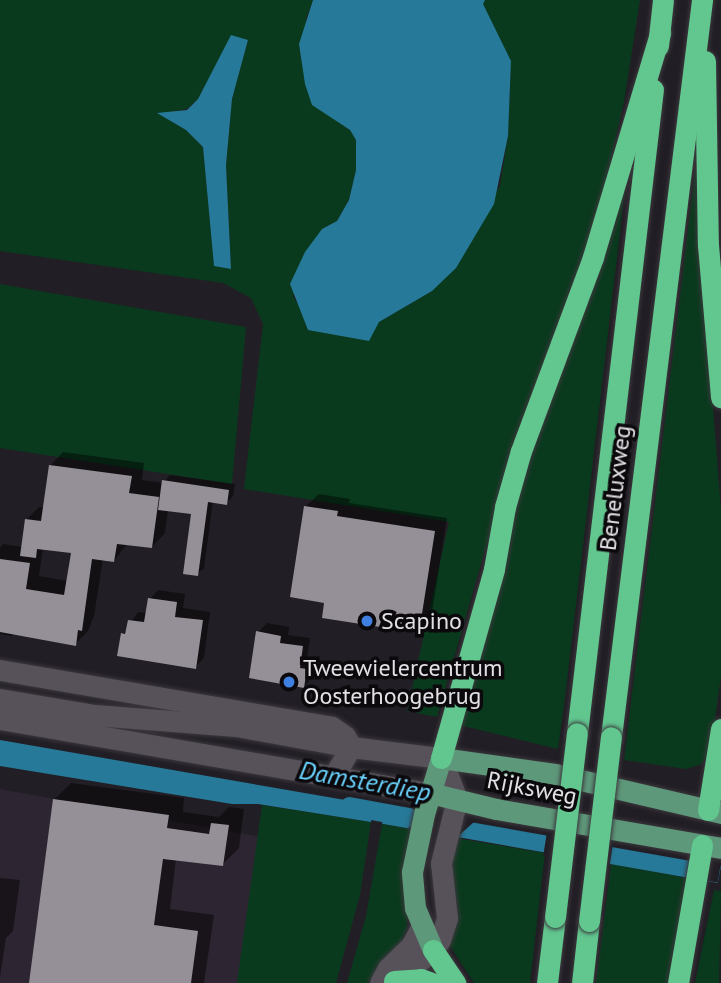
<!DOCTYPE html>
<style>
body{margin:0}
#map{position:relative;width:721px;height:983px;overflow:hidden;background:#221e25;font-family:"PT Sans",sans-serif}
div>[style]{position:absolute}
.built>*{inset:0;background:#2d2632}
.green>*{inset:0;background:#0a3a1e}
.water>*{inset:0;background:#267998;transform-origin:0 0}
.pier>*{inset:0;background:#221e25;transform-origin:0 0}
.shadow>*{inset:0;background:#0007}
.canal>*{height:19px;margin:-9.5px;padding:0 9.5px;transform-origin:9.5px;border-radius:9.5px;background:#267998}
.building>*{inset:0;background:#958f97}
.roads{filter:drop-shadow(0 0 2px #3b383d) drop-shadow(0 0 2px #3b383d)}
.street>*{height:21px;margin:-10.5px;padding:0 10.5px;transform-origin:10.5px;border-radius:10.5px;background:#57525a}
.secondary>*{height:21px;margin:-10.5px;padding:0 10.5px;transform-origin:10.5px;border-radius:10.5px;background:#57525a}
.primary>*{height:21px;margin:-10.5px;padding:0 10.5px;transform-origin:10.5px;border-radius:10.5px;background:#5e987a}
.highway>*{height:21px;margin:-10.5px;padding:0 10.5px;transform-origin:10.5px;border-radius:10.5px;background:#62c68f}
.bridges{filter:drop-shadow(0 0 2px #3b383d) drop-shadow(0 0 2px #3b383d)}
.highway-bridge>*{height:21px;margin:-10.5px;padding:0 10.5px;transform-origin:10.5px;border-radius:10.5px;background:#62c68f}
.dots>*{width:19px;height:19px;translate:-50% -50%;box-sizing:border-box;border:4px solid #0b090c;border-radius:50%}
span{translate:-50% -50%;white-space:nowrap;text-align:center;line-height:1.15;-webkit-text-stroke:7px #0b090c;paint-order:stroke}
.street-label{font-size:24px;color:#e3e0e5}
.poi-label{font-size:24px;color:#e3e0e5}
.left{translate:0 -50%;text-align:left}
.water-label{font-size:26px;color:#69d3fe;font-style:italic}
</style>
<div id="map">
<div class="built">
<div style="clip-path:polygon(0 789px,272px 839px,251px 983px,0 983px)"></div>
</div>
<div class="green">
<div style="clip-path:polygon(evenodd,0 0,313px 0,306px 19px,313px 105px,350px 130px,356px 140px,356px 170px,349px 200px,337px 221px,322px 229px,293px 296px,303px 313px,308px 330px,379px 322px,432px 291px,500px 186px,508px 136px,511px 61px,482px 4px,485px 0,640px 0,624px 102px,597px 218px,507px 474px,437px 717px,407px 711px,449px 522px,244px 489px,263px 324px,251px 298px,223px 283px,0 251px,0 0,231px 36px,248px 40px,232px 99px,226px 165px,231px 269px,214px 265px,203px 147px,186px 130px,159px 114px,187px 109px,198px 99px,231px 36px)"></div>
<div style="clip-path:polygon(695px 171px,701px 172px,705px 305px,721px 510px,721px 676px,711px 749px,702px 764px,686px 769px,624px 760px)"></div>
<div style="clip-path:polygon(626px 181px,564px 706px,558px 749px,459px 725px,522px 473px)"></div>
<div style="clip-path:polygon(0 284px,246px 327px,232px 484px,0 448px)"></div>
<div style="clip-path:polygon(262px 805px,371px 822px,360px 895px,336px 983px,237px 983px)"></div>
<div style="clip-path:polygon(382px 824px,410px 829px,412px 835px,407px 928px,401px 943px,368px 983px,347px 983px,366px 916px)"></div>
<div style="clip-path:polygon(456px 838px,545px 853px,530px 983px,474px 983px,448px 943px,458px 919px,457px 900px,447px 875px)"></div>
<div style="clip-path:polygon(611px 864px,688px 878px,670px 983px,596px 983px)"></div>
<div style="clip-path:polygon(714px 890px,721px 891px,719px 983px,695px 983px)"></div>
</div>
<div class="water">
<div style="clip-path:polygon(313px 0,485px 0,483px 4px,511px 61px,508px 136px,494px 204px,456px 268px,432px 291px,379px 322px,369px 341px,308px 330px,290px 284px,305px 252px,322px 229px,337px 221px,349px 200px,356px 170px,356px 140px,350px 130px,312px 105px,305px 84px,299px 44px)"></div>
<div style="clip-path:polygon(231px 35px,248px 40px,232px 99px,226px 165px,231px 269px,214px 266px,203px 147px,186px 130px,157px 113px,187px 110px,198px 99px)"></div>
<div style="clip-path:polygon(0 740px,374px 805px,371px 822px,258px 804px,232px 804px,0 766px)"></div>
<div style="left:385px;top:807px;width:341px;height:17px;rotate:10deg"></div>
</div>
<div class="pier">
<div style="clip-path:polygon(396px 809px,474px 822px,456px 838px,410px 829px)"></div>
<div style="left:547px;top:832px;width:67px;height:24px;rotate:9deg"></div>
<div style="left:691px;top:860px;width:30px;height:18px;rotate:9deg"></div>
</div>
<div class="shadow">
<div style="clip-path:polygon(evenodd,63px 452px,144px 463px,142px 480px,163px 483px,170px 475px,235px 484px,233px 496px,226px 503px,213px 501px,204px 568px,197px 574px,193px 512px,168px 509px,165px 533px,152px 547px,128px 543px,114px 561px,103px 559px,94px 616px,88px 631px,75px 644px,15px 632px,12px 636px,0 634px,0 548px,3px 544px,22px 547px,26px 520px,39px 507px,45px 507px,50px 466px,63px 452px,43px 548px,73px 552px,68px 581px,39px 576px,43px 548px)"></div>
<div style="clip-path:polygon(319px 494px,350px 499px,349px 503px,447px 518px,431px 618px,418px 631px,326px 601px,305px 507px)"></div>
<div style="clip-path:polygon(158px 590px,185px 594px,183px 608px,210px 612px,204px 658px,195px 667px,123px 634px,138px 612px,147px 613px,150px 599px)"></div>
<div style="clip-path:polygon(267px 623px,289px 627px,288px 635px,310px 638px,307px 659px,315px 660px,312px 678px,303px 687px,258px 632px)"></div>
<div style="clip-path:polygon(71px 783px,184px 798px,183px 812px,219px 817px,229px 807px,244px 809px,239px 848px,223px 864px,176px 859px,170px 909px,214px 915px,204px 983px,30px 983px,54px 800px)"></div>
<div style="clip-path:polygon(0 878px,20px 880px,13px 931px,6px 938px,0 977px)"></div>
</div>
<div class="canal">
<div style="left:349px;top:806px;width:61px;rotate:10.4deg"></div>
</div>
<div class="building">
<div style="clip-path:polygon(49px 465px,132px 476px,129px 493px,159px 497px,152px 548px,117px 544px,114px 562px,92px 559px,82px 631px,78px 630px,76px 646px,0 632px,0 559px,30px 563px,26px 589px,64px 595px,71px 553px,37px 549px,36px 558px,20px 556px,25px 519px,41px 521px)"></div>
<div style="clip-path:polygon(162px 480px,229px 490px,227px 505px,208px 502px,198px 576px,183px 574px,191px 514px,158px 510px)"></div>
<div style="clip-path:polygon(304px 506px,338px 511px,337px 516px,435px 531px,419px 633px,322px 618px,324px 603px,290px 597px)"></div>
<div style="clip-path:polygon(148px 598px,177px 602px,175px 617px,203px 620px,196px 669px,117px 656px,121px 633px,125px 634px,128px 620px,144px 622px)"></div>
<div style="clip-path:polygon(256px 631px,281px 636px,280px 643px,303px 646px,300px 668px,307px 669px,304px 688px,249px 678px)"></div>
<div style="clip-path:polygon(53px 799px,169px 815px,167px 828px,209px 834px,211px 823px,229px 825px,223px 866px,163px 859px,154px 925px,198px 931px,191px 983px,29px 983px)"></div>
</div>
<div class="roads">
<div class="street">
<div style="left:0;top:670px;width:337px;rotate:9.7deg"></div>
<div style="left:332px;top:727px;width:16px;rotate:35deg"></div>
<div style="left:345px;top:736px;width:13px;rotate:61deg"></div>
<div style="left:351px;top:747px;width:31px;rotate:121deg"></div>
<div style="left:380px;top:983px;width:17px;rotate:-62deg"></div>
<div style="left:388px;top:968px;width:32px;rotate:-44deg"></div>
<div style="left:411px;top:946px;width:21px;rotate:-62deg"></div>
<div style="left:392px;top:983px;width:53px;rotate:-38.8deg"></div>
<div style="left:433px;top:950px;width:12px;rotate:-55deg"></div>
<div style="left:440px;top:940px;width:23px;rotate:-72deg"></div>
<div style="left:447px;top:918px;width:55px;rotate:-96.2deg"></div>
<div style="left:441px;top:863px;width:66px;rotate:-76deg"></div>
<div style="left:457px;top:799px;width:44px;rotate:-111.3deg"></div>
</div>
<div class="secondary">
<div style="left:0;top:699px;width:96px;rotate:9.6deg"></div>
<div style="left:95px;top:715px;width:141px;rotate:4.5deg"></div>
<div style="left:236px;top:726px;width:117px;rotate:10.3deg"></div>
<div style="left:351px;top:747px;width:91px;rotate:7deg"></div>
<div style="left:0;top:719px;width:436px;rotate:9.8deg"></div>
</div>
<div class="primary">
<div style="left:430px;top:793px;width:68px;rotate:13.6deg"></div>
<div style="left:496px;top:809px;width:228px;rotate:9.8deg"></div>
<div style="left:433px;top:950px;width:46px;rotate:-113.2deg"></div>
<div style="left:415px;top:908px;width:36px;rotate:-95deg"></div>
<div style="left:412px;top:872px;width:59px;rotate:-78.3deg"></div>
<div style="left:424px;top:814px;width:59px;rotate:-73.1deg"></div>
<div style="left:441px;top:758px;width:115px;rotate:8deg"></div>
<div style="left:555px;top:774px;width:171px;rotate:13.2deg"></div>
</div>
<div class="highway">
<div style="left:658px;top:46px;width:46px;rotate:-83.8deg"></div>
<div style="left:705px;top:61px;width:184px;rotate:89.1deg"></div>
<div style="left:708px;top:245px;width:153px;rotate:85.1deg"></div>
<div style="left:577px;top:733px;width:648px;rotate:-83.27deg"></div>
<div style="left:611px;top:737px;width:743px;rotate:-82.96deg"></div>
<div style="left:441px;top:758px;width:196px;rotate:-74.3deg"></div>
<div style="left:494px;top:569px;width:63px;rotate:-79.9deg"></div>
<div style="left:505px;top:507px;width:58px;rotate:-74.1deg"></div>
<div style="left:521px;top:451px;width:207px;rotate:-69.6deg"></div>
<div style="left:593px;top:257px;width:234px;rotate:-73.3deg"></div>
<div style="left:708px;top:810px;width:82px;rotate:-80.9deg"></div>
<div style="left:433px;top:950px;width:40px;rotate:56deg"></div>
<div style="left:394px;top:981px;width:27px;rotate:-4deg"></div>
<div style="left:421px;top:979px;width:12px;rotate:20deg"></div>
<div style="left:547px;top:983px;width:66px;rotate:-83.1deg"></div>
<div style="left:582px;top:983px;width:62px;rotate:-83.6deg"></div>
<div style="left:678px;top:983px;width:140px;rotate:-80.1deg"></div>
</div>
</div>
<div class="bridges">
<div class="highway-bridge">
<div style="left:555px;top:917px;width:185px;rotate:-83.2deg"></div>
<div style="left:589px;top:921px;width:185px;rotate:-83.2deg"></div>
</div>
</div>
<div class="dots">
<div style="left:367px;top:621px;background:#3f7fe0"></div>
<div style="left:289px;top:682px;background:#3f7fe0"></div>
</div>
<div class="street-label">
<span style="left:615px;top:488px;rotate:-83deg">Beneluxweg</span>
<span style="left:532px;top:788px;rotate:11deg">Rijksweg</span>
</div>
<div class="poi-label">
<span class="left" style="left:381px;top:621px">Scapino</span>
<span class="left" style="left:303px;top:682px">Tweewielercentrum<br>Oosterhoogebrug</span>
</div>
<div class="water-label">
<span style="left:365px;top:781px;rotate:10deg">Damsterdiep</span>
</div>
</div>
